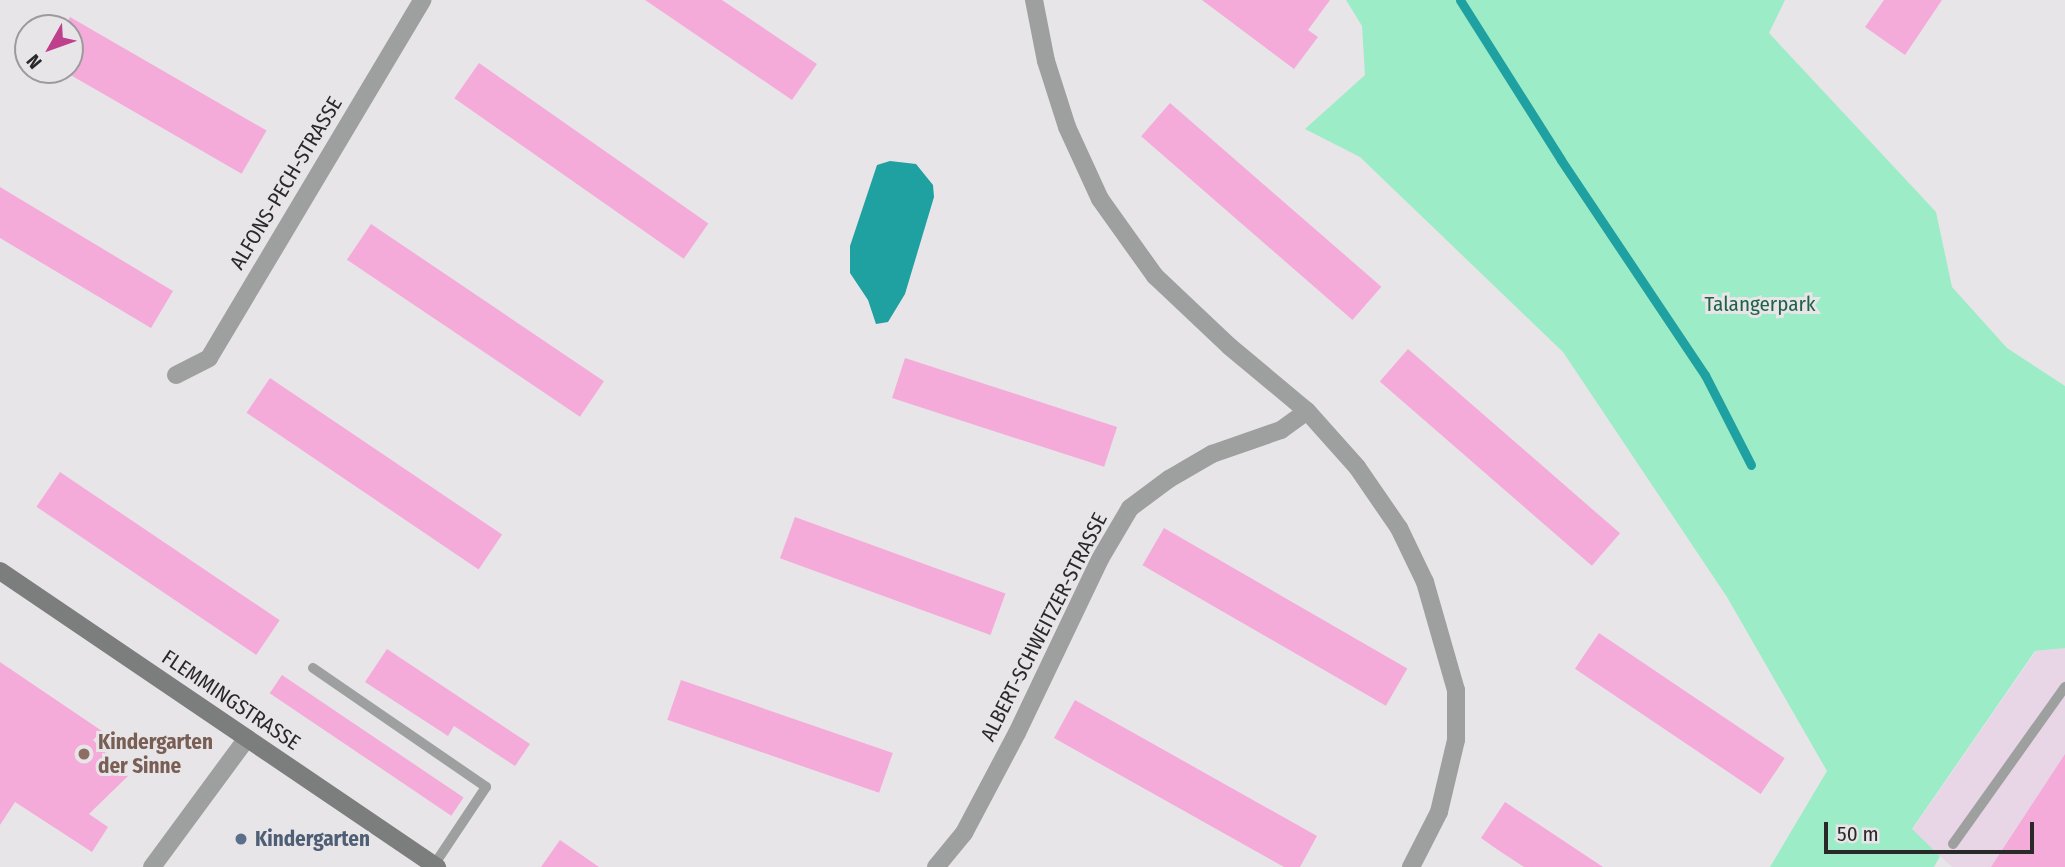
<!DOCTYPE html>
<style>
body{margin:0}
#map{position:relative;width:2065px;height:867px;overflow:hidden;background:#e8e5e8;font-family:"Fira Sans Condensed",sans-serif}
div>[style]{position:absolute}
.commercial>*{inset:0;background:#e8d6e7}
.green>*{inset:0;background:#9becc7}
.water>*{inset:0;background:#1fa0a1}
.stream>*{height:9px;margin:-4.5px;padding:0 4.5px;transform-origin:4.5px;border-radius:4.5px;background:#1fa0a1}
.building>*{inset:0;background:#f4abda;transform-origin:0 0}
.lane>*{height:10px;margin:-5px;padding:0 5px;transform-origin:5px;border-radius:5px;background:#9ea09f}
.street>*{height:18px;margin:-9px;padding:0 9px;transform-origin:9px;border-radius:9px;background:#9ea09f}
.secondary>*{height:18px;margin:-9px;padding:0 9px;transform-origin:9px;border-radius:9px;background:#7c7e7d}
.dots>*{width:19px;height:19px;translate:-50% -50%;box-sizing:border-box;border:4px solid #e8e5e8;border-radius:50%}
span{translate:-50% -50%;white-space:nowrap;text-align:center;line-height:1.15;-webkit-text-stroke:6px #e8e5e8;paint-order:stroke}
.street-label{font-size:21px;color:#2a292a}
.park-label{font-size:21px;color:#1f6248}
.education-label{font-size:21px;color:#785e54;font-weight:700}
.left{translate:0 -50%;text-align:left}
.service-label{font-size:21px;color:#4e5e75;font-weight:700}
.north{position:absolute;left:14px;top:14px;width:70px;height:70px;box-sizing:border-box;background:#e8e5e8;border:2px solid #9c9a9c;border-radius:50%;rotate:230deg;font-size:19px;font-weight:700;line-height:28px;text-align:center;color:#2a292a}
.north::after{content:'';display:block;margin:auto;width:24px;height:32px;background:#be3f8b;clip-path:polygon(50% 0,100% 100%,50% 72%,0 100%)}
.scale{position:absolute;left:1824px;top:822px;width:210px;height:32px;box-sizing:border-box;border:4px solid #2a292a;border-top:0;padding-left:9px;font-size:21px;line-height:24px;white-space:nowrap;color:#2a292a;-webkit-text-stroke:5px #e8e5e8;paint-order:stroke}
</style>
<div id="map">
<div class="commercial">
<div style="clip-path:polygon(2065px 648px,2065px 867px,1952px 867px,1912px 830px,2036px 651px)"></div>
</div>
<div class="green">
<div style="clip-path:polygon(1346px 0,1785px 0,1769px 33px,1936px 212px,1952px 287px,2007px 348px,2065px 386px,2065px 648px,2035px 651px,1912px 829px,1940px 856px,1934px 867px,1770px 867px,1827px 771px,1727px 597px,1563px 352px,1360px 157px,1305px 129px,1365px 75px,1362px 26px)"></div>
</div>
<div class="water">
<div style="clip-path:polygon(890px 161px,916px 164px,933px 185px,934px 197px,905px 294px,888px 322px,876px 324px,868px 300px,850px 273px,850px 246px,877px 165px)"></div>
</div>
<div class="stream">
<div style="left:1460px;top:0;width:189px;rotate:57.7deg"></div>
<div style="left:1561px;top:160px;width:259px;rotate:56.2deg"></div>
<div style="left:1705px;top:375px;width:101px;rotate:62.9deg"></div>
</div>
<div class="building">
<div style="clip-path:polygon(645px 0,722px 0,817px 64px,792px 100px)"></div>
<div style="clip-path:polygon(1202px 0,1330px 0,1308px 30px,1318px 37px,1294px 69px)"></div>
<div style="clip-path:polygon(1884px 0,1942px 0,1905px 55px,1865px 27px)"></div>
<div style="left:70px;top:17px;width:227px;height:50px;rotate:30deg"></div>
<div style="left:479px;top:63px;width:280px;height:43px;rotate:35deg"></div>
<div style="left:1170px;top:103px;width:280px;height:44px;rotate:41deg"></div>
<div style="clip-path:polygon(0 187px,173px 291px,151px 328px,0 238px)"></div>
<div style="left:371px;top:224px;width:281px;height:43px;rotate:34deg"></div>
<div style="left:1408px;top:349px;width:281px;height:43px;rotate:41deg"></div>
<div style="left:905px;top:358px;width:223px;height:42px;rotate:18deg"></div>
<div style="left:270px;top:378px;width:280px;height:42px;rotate:34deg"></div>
<div style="left:60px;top:472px;width:265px;height:42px;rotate:34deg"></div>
<div style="left:795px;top:517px;width:224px;height:44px;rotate:20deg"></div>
<div style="left:1164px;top:528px;width:281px;height:43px;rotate:30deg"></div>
<div style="left:1599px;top:633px;width:224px;height:43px;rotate:34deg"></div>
<div style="clip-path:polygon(387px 649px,530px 744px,515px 766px,454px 726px,448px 736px,365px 682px)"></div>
<div style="clip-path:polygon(0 662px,102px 731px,93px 740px,128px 776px,89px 814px,108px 827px,92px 852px,15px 802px,0 825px)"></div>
<div style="left:282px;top:675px;width:219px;height:22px;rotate:34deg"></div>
<div style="left:681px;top:680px;width:224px;height:42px;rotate:19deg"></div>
<div style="clip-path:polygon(1075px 700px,1317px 836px,1300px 867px,1284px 867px,1054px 738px)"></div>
<div style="clip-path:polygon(2065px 754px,2065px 867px,1991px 867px)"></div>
<div style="clip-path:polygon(1505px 802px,1603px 867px,1524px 867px,1498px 850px,1481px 838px)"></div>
<div style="clip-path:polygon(560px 840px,599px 867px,541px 867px)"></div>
</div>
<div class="lane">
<div style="left:313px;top:668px;width:210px;rotate:34.5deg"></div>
<div style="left:486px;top:787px;width:94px;rotate:123.7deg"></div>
<div style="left:1953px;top:844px;width:193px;rotate:-54.5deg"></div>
</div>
<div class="street">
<div style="left:1034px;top:0;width:62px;rotate:78.9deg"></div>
<div style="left:1046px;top:61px;width:69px;rotate:72.3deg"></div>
<div style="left:1067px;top:127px;width:79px;rotate:65.4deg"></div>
<div style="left:1100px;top:199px;width:95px;rotate:54.5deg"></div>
<div style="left:1155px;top:276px;width:102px;rotate:43.4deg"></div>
<div style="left:1229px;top:346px;width:102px;rotate:39.8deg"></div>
<div style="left:1307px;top:411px;width:75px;rotate:48.2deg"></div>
<div style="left:1357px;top:467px;width:74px;rotate:55.5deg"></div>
<div style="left:1399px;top:528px;width:60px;rotate:64.3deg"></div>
<div style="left:1425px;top:582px;width:112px;rotate:74deg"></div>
<div style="left:1456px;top:690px;width:50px;rotate:90deg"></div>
<div style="left:1456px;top:740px;width:74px;rotate:103.3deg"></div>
<div style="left:1439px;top:812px;width:62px;rotate:117deg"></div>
<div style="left:176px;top:375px;width:37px;rotate:-27deg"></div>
<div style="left:209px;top:358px;width:417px;rotate:-59.2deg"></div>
<div style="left:152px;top:867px;width:160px;rotate:-53.6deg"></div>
<div style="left:936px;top:867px;width:44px;rotate:-50.5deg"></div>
<div style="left:964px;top:833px;width:113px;rotate:-62.1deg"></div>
<div style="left:1017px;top:733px;width:193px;rotate:-64.5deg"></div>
<div style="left:1100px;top:559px;width:59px;rotate:-59.5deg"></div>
<div style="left:1130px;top:508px;width:49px;rotate:-36.6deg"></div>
<div style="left:1169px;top:479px;width:50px;rotate:-30.2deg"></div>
<div style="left:1212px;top:454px;width:73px;rotate:-19.2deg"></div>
<div style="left:1281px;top:430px;width:32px;rotate:-36deg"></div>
</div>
<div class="secondary">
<div style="left:0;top:571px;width:528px;rotate:34.11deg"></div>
</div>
<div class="dots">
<div style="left:84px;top:754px;background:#8d6e63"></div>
<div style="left:241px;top:839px;background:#5c6f8a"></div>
</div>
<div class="street-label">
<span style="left:286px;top:183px;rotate:-59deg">ALFONS-PECH-STRASSE</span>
<span style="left:1044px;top:627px;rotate:-63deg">ALBERT-SCHWEITZER-STRASSE</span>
<span style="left:231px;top:700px;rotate:34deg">FLEMMINGSTRASSE</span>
</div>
<div class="park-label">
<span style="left:1760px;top:304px">Talangerpark</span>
</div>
<div class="education-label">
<span class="left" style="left:98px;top:754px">Kindergarten<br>der Sinne</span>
</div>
<div class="service-label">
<span class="left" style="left:255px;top:839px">Kindergarten</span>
</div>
<div class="north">N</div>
<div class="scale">50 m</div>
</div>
